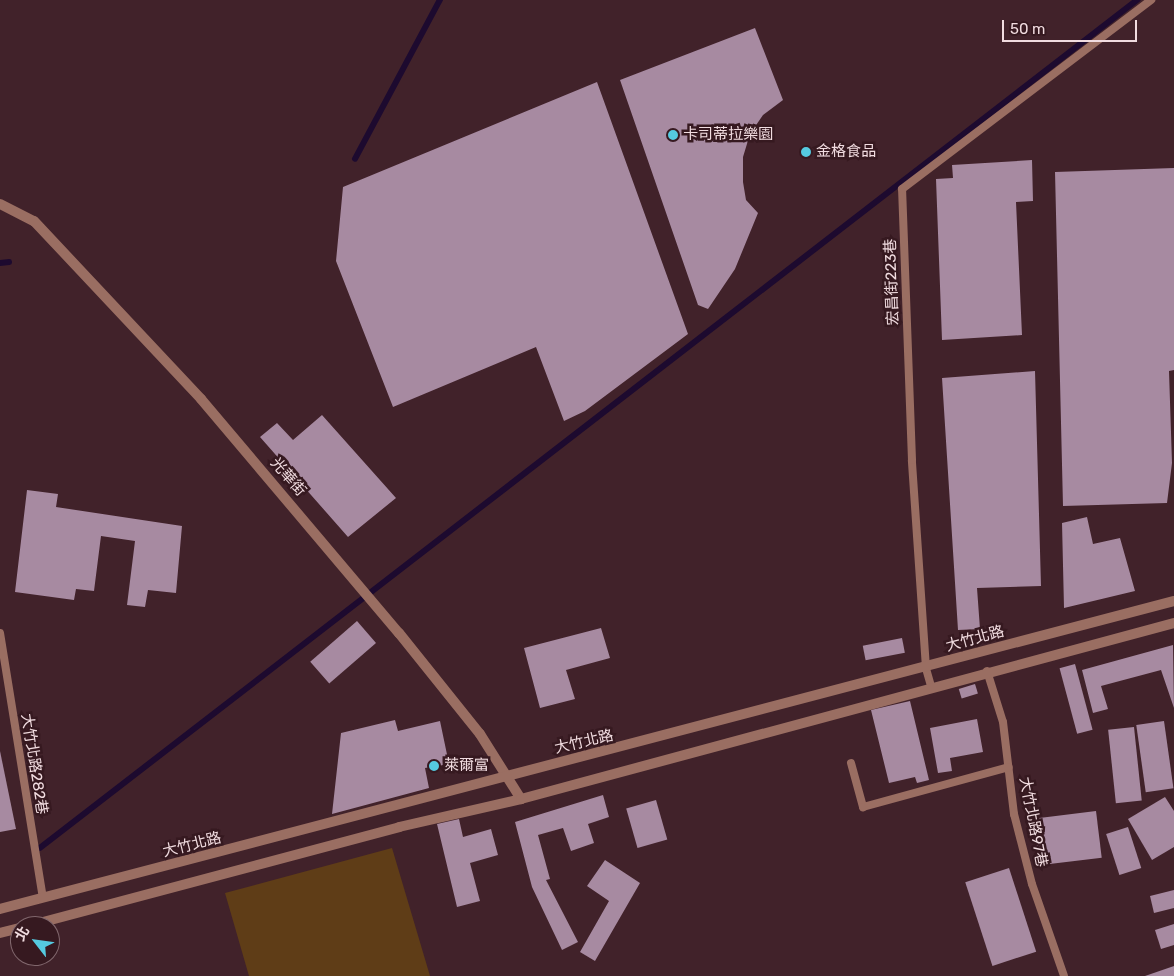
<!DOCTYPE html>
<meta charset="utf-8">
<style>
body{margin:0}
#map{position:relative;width:1174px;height:976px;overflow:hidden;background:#41222a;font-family:Rubik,"Noto Sans TC",sans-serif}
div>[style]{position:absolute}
.green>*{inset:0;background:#5f3d17}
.stream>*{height:5.5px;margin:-2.75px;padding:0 2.75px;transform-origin:2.75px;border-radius:2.75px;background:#1d0a2f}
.building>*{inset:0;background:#a78aa1;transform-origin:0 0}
.service>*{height:8px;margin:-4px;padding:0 4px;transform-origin:4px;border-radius:4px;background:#9a6e62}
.tertiary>*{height:10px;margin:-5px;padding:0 5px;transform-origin:5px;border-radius:5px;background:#9a6e62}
.dots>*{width:14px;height:14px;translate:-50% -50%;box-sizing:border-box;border:2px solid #361920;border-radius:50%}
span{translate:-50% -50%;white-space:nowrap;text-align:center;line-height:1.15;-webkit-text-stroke:5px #361920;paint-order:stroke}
.poi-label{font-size:15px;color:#f1dce0}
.left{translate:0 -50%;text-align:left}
.street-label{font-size:15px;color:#f1dce0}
.north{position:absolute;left:10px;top:916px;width:50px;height:50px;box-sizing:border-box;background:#361920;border:1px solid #81676d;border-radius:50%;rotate:300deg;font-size:14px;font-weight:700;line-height:20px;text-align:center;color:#f1dce0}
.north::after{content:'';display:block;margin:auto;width:18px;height:22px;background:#55cae0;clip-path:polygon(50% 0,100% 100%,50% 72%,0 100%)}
.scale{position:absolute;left:1002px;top:20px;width:135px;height:22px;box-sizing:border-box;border:2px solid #f1dce0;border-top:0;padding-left:6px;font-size:15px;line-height:18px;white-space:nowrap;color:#f1dce0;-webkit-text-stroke:4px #361920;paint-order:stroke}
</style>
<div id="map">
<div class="green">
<div style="clip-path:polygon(392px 848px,430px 976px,249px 976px,225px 893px)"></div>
</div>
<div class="stream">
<div style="left:355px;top:159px;width:180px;rotate:-61.9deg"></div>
<div style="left:0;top:263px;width:9px;rotate:-6deg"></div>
<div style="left:40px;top:848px;width:1387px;rotate:-37.7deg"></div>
</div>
<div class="building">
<div style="clip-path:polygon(755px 28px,783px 100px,763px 115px,750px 134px,743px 157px,743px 182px,746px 200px,758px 213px,735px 269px,708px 309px,698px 305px,620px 80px)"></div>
<div style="clip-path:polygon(597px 82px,688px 334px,585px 411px,564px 421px,536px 347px,393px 407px,336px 261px,343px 187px)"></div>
<div style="clip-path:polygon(1032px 160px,1033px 201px,1016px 202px,1022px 335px,942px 340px,936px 179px,953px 178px,952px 165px)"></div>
<div style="clip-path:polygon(1174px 168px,1174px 370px,1169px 371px,1172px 463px,1167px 503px,1063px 506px,1055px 172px)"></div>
<div style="clip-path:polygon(1035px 371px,1041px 586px,977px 588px,980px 629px,958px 630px,942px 378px)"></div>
<div style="clip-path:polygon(322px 415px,396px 498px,348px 537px,260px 437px,277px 423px,293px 440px)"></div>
<div style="clip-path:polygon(27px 490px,58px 494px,56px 507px,182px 526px,176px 593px,148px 590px,145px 607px,127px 605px,135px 541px,101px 536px,94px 591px,76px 589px,74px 600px,15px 592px)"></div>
<div style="clip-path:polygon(1087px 517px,1093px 544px,1120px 538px,1135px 591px,1064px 608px,1062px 523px)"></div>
<div style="left:357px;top:621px;width:29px;height:62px;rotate:49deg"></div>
<div style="clip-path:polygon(601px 628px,610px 658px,566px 670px,575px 699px,540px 708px,524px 648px)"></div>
<div style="left:902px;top:638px;width:15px;height:40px;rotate:79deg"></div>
<div style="clip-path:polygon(1173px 645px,1174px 708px,1161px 670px,1101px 686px,1108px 709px,1093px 713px,1082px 670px)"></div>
<div style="left:1075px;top:664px;width:68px;height:16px;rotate:75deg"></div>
<div style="left:975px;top:684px;width:10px;height:17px;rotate:73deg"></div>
<div style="clip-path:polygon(910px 701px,929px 780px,917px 783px,915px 777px,889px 783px,871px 710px)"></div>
<div style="clip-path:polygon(977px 719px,983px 752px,950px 758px,952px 771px,938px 773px,930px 728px)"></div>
<div style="clip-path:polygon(395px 720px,398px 731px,440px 721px,449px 764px,425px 768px,429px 788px,332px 814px,341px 733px)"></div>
<div style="left:1164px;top:721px;width:68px;height:28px;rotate:82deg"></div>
<div style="left:1134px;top:727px;width:74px;height:26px;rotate:84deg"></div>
<div style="clip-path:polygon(0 751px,16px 829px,0 832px)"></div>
<div style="clip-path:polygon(603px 795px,609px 817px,588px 824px,594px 843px,571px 851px,563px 828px,538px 835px,550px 879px,546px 880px,578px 942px,562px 950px,532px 887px,515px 822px)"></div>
<div style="clip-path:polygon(1165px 797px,1174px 811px,1174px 847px,1152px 860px,1128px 819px)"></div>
<div style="left:656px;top:800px;width:41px;height:31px;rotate:74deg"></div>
<div style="left:1096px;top:811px;width:47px;height:63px;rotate:83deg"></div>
<div style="clip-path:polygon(459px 819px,463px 837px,491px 829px,498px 855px,470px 863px,480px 901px,457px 907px,437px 824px)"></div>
<div style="left:1128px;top:827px;width:43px;height:23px;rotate:72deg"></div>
<div style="clip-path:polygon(605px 860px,640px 883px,595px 961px,580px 952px,609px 901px,587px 886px)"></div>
<div style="left:1009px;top:868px;width:88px;height:46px;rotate:72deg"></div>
<div style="clip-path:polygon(1174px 890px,1174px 908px,1154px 913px,1150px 896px)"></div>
<div style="clip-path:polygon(1174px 924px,1174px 945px,1161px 949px,1155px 930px)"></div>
<div style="clip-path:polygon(1174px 966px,1174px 976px,1145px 976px)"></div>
</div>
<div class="service">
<div style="left:0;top:633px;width:268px;rotate:80.8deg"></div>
<div style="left:987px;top:671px;width:53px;rotate:72.6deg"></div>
<div style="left:1003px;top:722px;width:93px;rotate:83.2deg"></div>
<div style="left:1014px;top:814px;width:72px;rotate:75.6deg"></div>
<div style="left:1032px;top:884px;width:97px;rotate:70.8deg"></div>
<div style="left:931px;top:686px;width:19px;rotate:-106deg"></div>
<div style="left:926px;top:668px;width:208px;rotate:-93.9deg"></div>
<div style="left:912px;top:460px;width:271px;rotate:-92.1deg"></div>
<div style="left:902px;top:189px;width:313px;rotate:-37.2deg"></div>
<div style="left:851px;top:763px;width:46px;rotate:74.7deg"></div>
<div style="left:863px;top:807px;width:151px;rotate:-15.3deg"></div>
</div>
<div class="tertiary">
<div style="left:0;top:204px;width:38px;rotate:27deg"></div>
<div style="left:34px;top:221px;width:244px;rotate:46.8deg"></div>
<div style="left:201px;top:399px;width:307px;rotate:49.8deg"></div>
<div style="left:399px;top:633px;width:129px;rotate:51.3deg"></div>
<div style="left:480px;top:734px;width:77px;rotate:57.8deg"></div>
<div style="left:0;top:909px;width:1214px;rotate:-14.7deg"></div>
<div style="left:28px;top:926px;width:384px;rotate:-14.9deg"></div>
<div style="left:399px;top:827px;width:125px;rotate:-12.9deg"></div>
<div style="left:521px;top:799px;width:676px;rotate:-15.08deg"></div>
<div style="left:0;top:933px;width:21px;rotate:-14deg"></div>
</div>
<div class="dots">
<div style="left:673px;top:135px;background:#55cae0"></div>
<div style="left:806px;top:152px;background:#55cae0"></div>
<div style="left:434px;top:766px;background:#55cae0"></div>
</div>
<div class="poi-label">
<span class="left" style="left:683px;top:135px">卡司蒂拉樂園</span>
<span class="left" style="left:816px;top:152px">金格食品</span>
<span class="left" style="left:444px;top:766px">萊爾富</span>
</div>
<div class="street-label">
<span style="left:892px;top:282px;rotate:-92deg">宏昌街223巷</span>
<span style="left:288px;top:477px;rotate:49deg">光華街</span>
<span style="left:975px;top:639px;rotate:-15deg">大竹北路</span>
<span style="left:584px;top:742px;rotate:-13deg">大竹北路</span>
<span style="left:34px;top:764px;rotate:81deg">大竹北路282巷</span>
<span style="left:1033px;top:822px;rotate:79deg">大竹北路97巷</span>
<span style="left:192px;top:845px;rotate:-14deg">大竹北路</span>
</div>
<div class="north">北</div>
<div class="scale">50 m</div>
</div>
